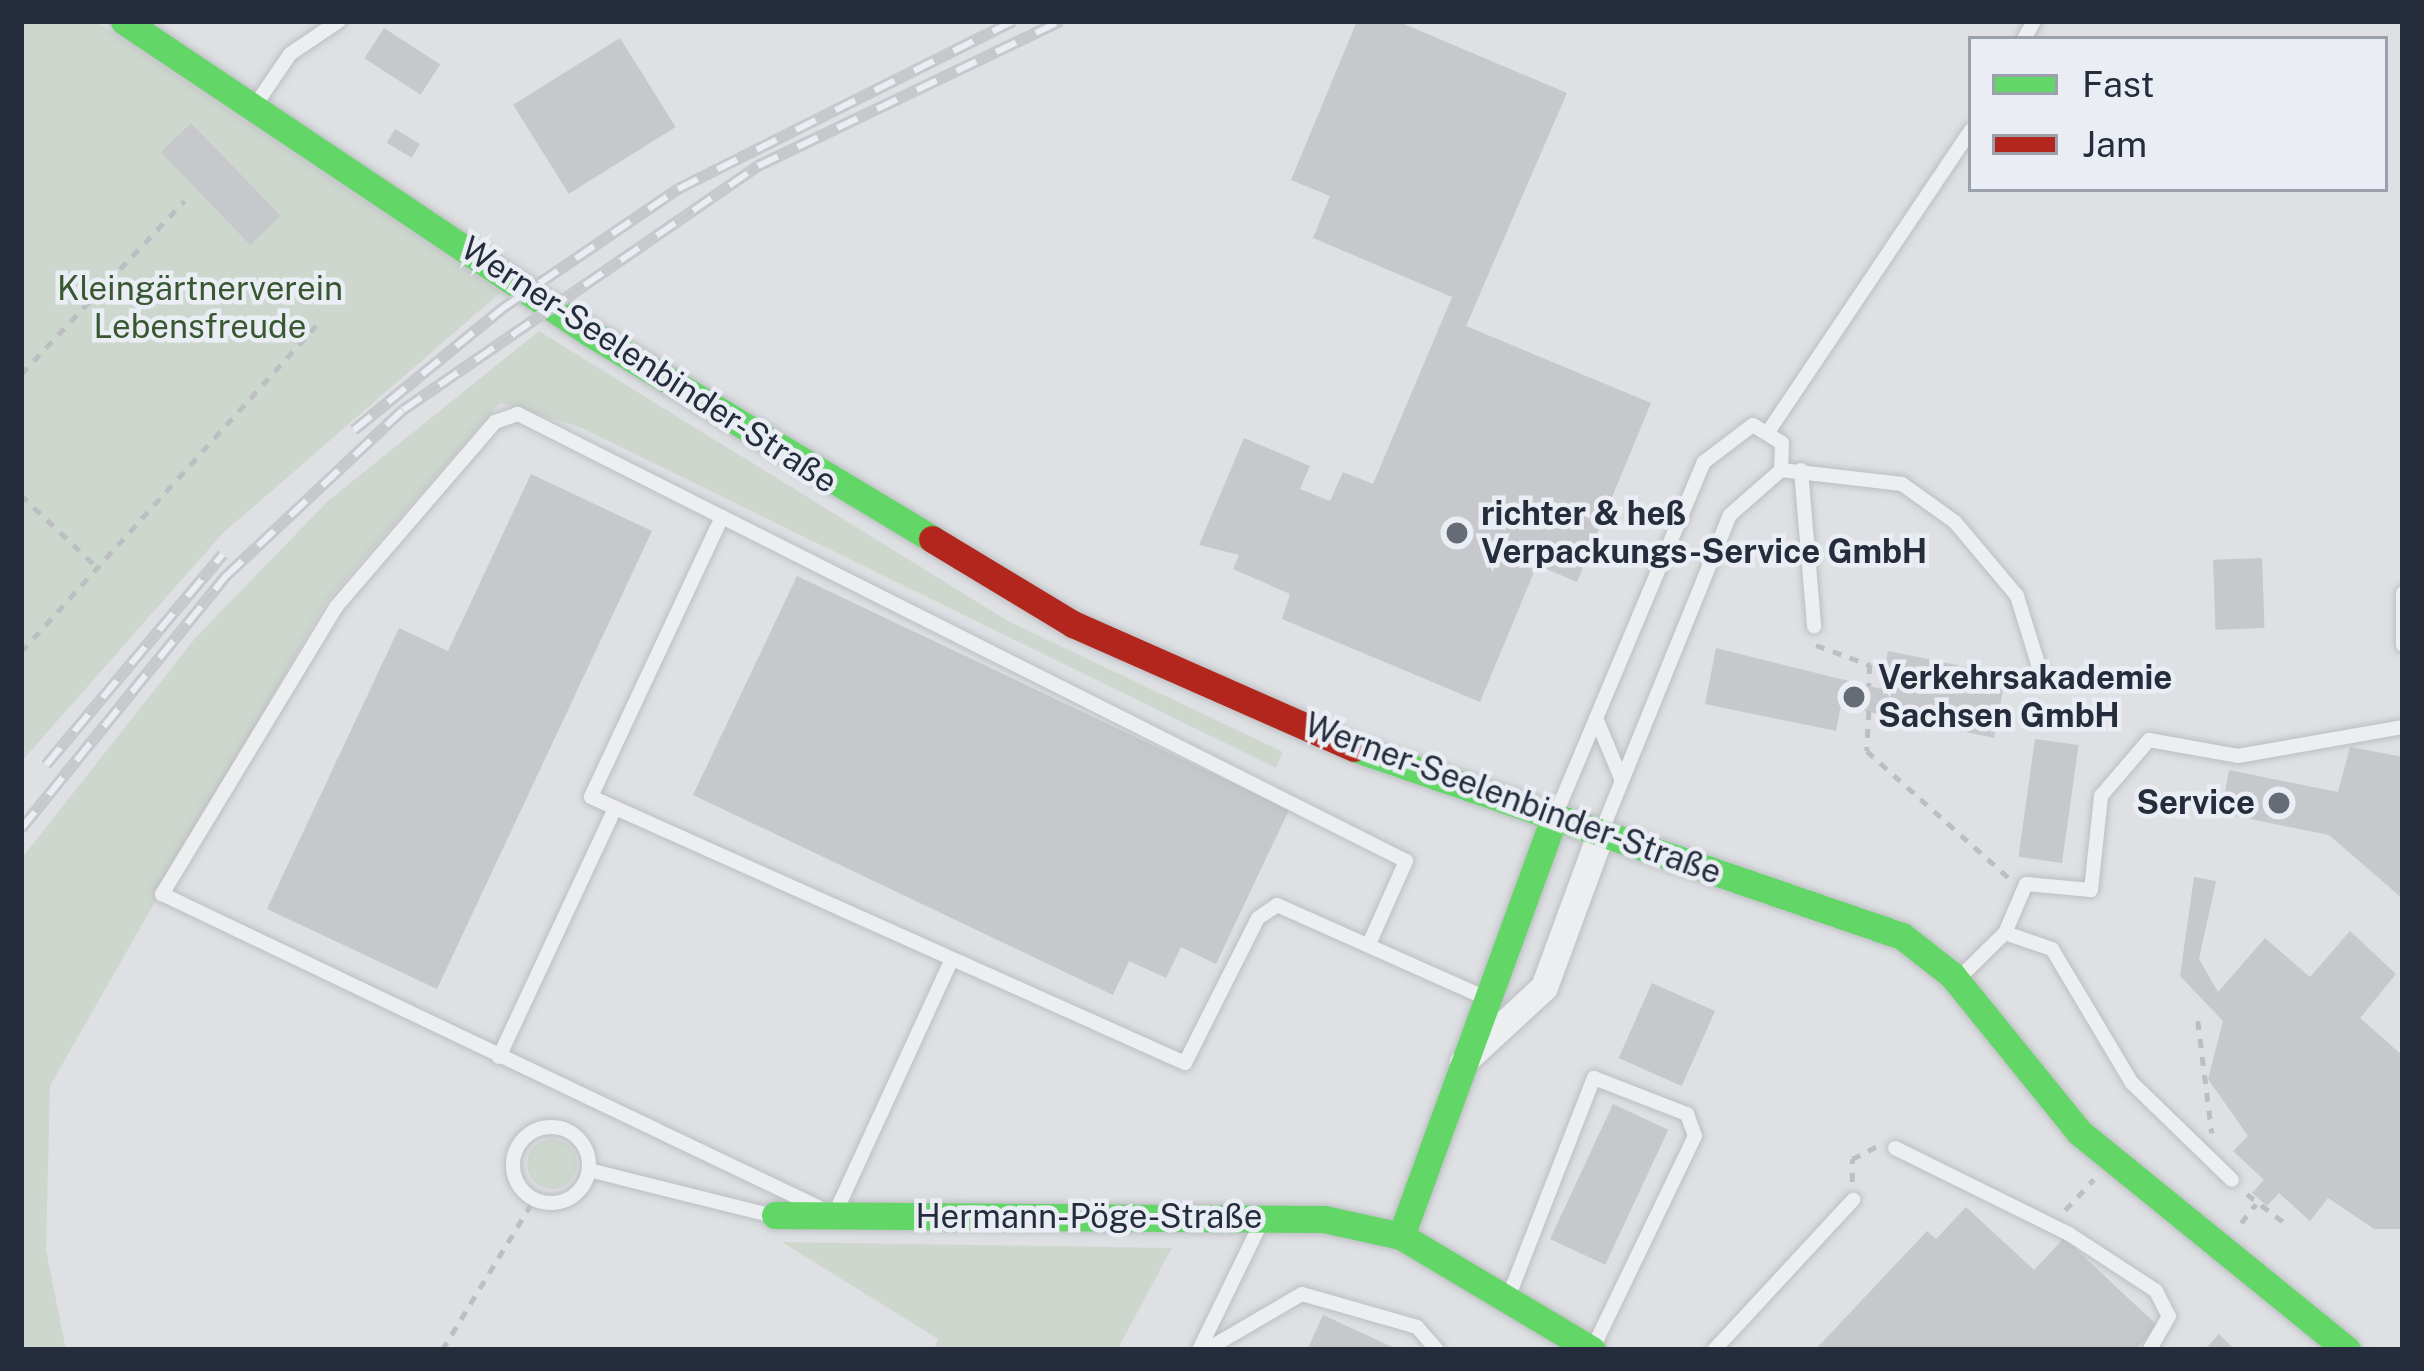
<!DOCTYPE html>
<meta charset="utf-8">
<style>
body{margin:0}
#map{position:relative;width:2424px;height:1371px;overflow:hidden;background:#dee0e3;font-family:"Public Sans",sans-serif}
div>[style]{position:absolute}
.green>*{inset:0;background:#ced7ce}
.round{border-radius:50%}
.building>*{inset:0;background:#c6c8cb;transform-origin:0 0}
.path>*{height:4.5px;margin-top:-2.25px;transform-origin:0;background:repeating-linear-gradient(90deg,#bdbec3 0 9px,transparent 0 18px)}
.roads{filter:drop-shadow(0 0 3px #bcbec1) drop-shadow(0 0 3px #bcbec1)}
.lane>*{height:14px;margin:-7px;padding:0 7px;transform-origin:7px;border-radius:7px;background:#edeef0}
.lane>.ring{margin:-7px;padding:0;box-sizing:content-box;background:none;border:14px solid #edeef0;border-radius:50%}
.street>*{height:27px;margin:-13.5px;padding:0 13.5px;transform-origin:13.5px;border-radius:13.5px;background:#edeef0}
.fast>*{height:27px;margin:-13.5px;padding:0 13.5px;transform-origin:13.5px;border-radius:13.5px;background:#63d668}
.jam>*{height:27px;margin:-13.5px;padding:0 13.5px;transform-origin:13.5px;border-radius:13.5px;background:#b3261e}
.rail>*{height:12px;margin-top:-6px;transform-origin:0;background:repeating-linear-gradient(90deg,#eaeef4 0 22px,#c6c8cb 0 44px);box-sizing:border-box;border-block:3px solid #c6c8cb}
.dots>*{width:33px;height:33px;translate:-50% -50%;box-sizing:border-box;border:6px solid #eaeef4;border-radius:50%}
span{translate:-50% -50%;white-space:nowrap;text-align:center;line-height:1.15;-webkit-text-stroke:9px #eaeef4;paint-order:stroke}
.park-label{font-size:33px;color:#395832}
.street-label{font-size:33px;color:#252d3c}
.poi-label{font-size:33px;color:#252d3c;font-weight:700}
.left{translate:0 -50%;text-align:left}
.right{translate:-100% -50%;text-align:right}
.frame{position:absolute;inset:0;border:24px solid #252d3c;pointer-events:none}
.legend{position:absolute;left:1968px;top:36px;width:420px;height:156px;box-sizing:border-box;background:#eaeef4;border:3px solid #9ba1aa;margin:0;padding:15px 21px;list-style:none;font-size:36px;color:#252d3c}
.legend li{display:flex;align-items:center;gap:24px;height:60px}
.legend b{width:60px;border:3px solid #9ba1aa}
</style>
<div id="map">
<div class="green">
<div style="clip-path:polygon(21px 21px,95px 21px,501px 292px,223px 533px,21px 762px)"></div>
<div style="clip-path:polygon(539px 331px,1008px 621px,1283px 752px,1276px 768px,580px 427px,500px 403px,326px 602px,50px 1086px,46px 1250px,66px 1350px,21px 1350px,21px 859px,197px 636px,328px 501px)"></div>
<div class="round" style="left:527px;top:1139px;width:50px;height:50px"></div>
<div style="clip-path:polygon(782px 1242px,1172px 1248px,1117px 1350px,934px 1350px,938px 1339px)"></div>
</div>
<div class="building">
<div style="clip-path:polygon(1357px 21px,1397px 21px,1567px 93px,1466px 326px,1651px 403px,1577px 582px,1537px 565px,1480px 702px,1282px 619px,1290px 594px,1233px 569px,1239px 555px,1199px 545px,1244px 438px,1310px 466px,1300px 489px,1330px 501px,1343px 472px,1373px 484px,1452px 297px,1313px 238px,1330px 196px,1291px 180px)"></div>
<div style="left:384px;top:28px;width:67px;height:36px;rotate:33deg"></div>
<div style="left:620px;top:38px;width:105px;height:126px;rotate:58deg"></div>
<div style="left:191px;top:123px;width:129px;height:42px;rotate:46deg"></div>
<div style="left:395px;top:129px;width:29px;height:16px;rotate:31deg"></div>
<div style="clip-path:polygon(531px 474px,652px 531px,437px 989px,267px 909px,399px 628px,448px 651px)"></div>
<div style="left:2262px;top:558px;width:70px;height:49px;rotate:88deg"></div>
<div style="clip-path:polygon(797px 576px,1289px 810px,1216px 964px,1181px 947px,1166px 978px,1129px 961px,1113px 995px,693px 795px)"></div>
<div style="clip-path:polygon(1716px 648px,1881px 689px,1888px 651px,2006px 675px,1994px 738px,1841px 706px,1836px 731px,1705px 704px)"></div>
<div style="left:2035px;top:739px;width:44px;height:119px;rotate:8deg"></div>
<div style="clip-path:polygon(2350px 747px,2403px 757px,2403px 899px,2329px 835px,2221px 813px,2229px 770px,2338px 792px)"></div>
<div style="clip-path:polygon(2194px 877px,2216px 881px,2199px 959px,2218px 992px,2265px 938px,2310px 977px,2350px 931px,2396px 974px,2360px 1018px,2403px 1056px,2403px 1229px,2374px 1229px,2328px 1198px,2310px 1221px,2279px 1193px,2267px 1206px,2252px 1193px,2264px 1180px,2233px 1151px,2248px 1136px,2208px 1079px,2223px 1021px,2180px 976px)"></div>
<div style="left:1652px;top:983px;width:69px;height:82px;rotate:24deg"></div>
<div style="left:1613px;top:1104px;width:61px;height:149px;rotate:25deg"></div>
<div style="clip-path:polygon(1966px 1207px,2034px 1270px,2064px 1238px,2158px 1326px,2135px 1350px,1815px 1350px,1927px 1231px,1936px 1239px)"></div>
<div style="clip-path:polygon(1323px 1315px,1399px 1350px,1307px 1350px)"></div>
<div style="clip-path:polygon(2219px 1334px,2235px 1350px,2204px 1350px)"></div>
</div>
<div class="path">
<div style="left:21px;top:374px;width:238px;rotate:-46.7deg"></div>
<div style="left:21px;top:495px;width:108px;rotate:43.5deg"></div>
<div style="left:1816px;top:645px;width:58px;rotate:20.3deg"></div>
<div style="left:1870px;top:665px;width:21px;rotate:93deg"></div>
<div style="left:21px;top:652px;width:440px;rotate:-47.9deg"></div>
<div style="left:1869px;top:711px;width:40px;rotate:92.9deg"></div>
<div style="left:1867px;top:751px;width:192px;rotate:41.8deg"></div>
<div style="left:2198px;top:1021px;width:113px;rotate:82.9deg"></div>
<div style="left:1852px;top:1182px;width:23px;rotate:-90deg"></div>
<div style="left:1852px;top:1159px;width:28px;rotate:-27deg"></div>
<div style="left:2247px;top:1194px;width:49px;rotate:37.6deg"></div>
<div style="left:2065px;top:1210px;width:42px;rotate:-46.9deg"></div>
<div style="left:2241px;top:1223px;width:24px;rotate:-52deg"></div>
<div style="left:442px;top:1350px;width:177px;rotate:-58.6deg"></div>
</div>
<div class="roads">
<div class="lane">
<div style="left:2024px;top:39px;width:21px;rotate:-61deg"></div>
<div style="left:254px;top:107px;width:64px;rotate:-55.8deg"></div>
<div style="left:290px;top:54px;width:59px;rotate:-34deg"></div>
<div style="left:1770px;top:429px;width:360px;rotate:-56.1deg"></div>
<div style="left:1801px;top:470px;width:157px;rotate:85.2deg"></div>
<div style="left:722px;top:517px;width:229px;rotate:-153.2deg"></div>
<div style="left:518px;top:414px;width:24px;rotate:161deg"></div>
<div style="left:495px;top:422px;width:244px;rotate:130.7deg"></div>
<div style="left:336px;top:607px;width:336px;rotate:121.2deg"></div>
<div style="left:162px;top:894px;width:727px;rotate:25.51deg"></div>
<div style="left:2403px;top:593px;width:52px;rotate:90deg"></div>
<div style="left:1596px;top:718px;width:65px;rotate:67.4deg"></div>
<div style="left:1555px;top:816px;width:384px;rotate:-67.2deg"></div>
<div style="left:1704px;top:462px;width:61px;rotate:-37.1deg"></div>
<div style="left:1753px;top:425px;width:34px;rotate:32deg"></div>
<div style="left:1782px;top:443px;width:27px;rotate:92deg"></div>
<div style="left:1602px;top:830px;width:340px;rotate:-67.9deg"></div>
<div style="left:1730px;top:515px;width:68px;rotate:-41.4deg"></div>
<div style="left:1781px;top:470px;width:122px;rotate:6.6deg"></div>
<div style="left:1902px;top:484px;width:65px;rotate:35.6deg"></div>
<div style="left:1955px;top:522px;width:97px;rotate:50deg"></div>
<div style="left:2017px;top:596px;width:74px;rotate:72.8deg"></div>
<div style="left:2005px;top:933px;width:50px;rotate:18.8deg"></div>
<div style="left:2052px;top:949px;width:156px;rotate:59.2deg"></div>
<div style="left:2132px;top:1083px;width:139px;rotate:44.1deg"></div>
<div style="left:1369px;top:944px;width:91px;rotate:-66deg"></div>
<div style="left:1406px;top:861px;width:766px;rotate:-153.3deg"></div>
<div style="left:722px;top:517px;width:309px;rotate:115.1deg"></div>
<div style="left:591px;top:797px;width:651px;rotate:24.12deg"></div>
<div style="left:1185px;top:1063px;width:162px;rotate:-63.3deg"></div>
<div style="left:1258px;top:918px;width:23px;rotate:-34deg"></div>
<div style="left:1277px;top:905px;width:229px;rotate:24deg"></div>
<div style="left:1957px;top:980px;width:67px;rotate:-44.4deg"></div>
<div style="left:2005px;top:933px;width:53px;rotate:-66.8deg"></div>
<div style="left:2026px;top:884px;width:65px;rotate:5.3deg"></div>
<div style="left:2091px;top:890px;width:95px;rotate:-83.9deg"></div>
<div style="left:2101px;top:796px;width:74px;rotate:-49.4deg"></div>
<div style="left:2149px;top:740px;width:90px;rotate:10.2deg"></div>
<div style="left:2238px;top:756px;width:168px;rotate:-10deg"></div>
<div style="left:499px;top:1057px;width:275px;rotate:-65deg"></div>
<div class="ring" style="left:513px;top:1127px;width:62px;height:62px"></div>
<div style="left:1895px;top:1148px;width:194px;rotate:26.3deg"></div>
<div style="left:2069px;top:1234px;width:104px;rotate:33.2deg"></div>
<div style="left:2156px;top:1291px;width:28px;rotate:63deg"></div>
<div style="left:2169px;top:1316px;width:39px;rotate:120deg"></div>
<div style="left:589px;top:1170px;width:187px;rotate:14deg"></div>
<div style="left:837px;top:1209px;width:271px;rotate:-65.3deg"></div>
<div style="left:1510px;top:1293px;width:231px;rotate:-68.7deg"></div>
<div style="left:1594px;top:1078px;width:100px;rotate:21.2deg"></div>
<div style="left:1687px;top:1114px;width:23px;rotate:70deg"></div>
<div style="left:1695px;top:1136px;width:235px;rotate:115.7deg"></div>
<div style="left:1199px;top:1350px;width:139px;rotate:-64deg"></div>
<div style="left:1206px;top:1350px;width:111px;rotate:-30.3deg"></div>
<div style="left:1302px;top:1294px;width:120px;rotate:16deg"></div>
<div style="left:1417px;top:1327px;width:30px;rotate:49deg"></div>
<div style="left:1714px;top:1350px;width:205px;rotate:-47.2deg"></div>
</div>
<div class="street">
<div style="left:1463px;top:1062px;width:110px;rotate:-42.8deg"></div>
<div style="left:1544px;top:987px;width:162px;rotate:-69.8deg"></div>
</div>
<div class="fast">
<div style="left:124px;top:21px;width:564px;rotate:33.8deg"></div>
<div style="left:593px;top:335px;width:396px;rotate:31deg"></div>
<div style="left:1354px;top:748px;width:579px;rotate:18.94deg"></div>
<div style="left:1902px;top:936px;width:63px;rotate:38deg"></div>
<div style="left:1952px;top:975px;width:202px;rotate:51deg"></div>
<div style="left:2079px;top:1132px;width:345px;rotate:39.1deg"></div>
<div style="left:775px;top:1215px;width:549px;rotate:0.42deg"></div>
<div style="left:1324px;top:1219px;width:79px;rotate:12.4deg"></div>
<div style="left:1401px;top:1236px;width:222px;rotate:30.8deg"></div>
<div style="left:1401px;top:1236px;width:444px;rotate:-69.9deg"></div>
</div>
<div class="jam">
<div style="left:932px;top:539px;width:165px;rotate:31.1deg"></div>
<div style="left:1073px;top:624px;width:307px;rotate:23.8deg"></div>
</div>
</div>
<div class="rail">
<div style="left:354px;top:430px;width:193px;rotate:-39.3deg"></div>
<div style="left:503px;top:308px;width:212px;rotate:-34.2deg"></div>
<div style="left:678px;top:189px;width:375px;rotate:-26.6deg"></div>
<div style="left:46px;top:765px;width:275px;rotate:-50deg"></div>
<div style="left:21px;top:829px;width:326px;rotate:-51deg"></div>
<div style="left:226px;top:576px;width:243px;rotate:-43.2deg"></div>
<div style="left:403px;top:410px;width:431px;rotate:-34.5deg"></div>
<div style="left:758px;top:166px;width:336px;rotate:-25.6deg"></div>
</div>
<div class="dots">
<div style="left:1457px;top:533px;background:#666c76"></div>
<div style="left:1854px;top:697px;background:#666c76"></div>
<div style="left:2279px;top:803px;background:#666c76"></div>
</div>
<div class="park-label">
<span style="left:200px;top:308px">Kleingärtnerverein<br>Lebensfreude</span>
</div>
<div class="street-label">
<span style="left:649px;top:365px;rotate:33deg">Werner-Seelenbinder-Straße</span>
<span style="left:1513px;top:799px;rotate:20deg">Werner-Seelenbinder-Straße</span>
<span style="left:1089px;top:1217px">Hermann-Pöge-Straße</span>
</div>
<div class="poi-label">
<span class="left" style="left:1481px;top:533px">richter &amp; heß<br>Verpackungs-Service GmbH</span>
<span class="left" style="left:1878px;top:697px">Verkehrsakademie<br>Sachsen GmbH</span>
<span class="right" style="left:2255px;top:803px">Service</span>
</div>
<div class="frame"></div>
<ul class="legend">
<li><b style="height:15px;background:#63d668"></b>Fast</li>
<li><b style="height:15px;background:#b3261e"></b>Jam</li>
</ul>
</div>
